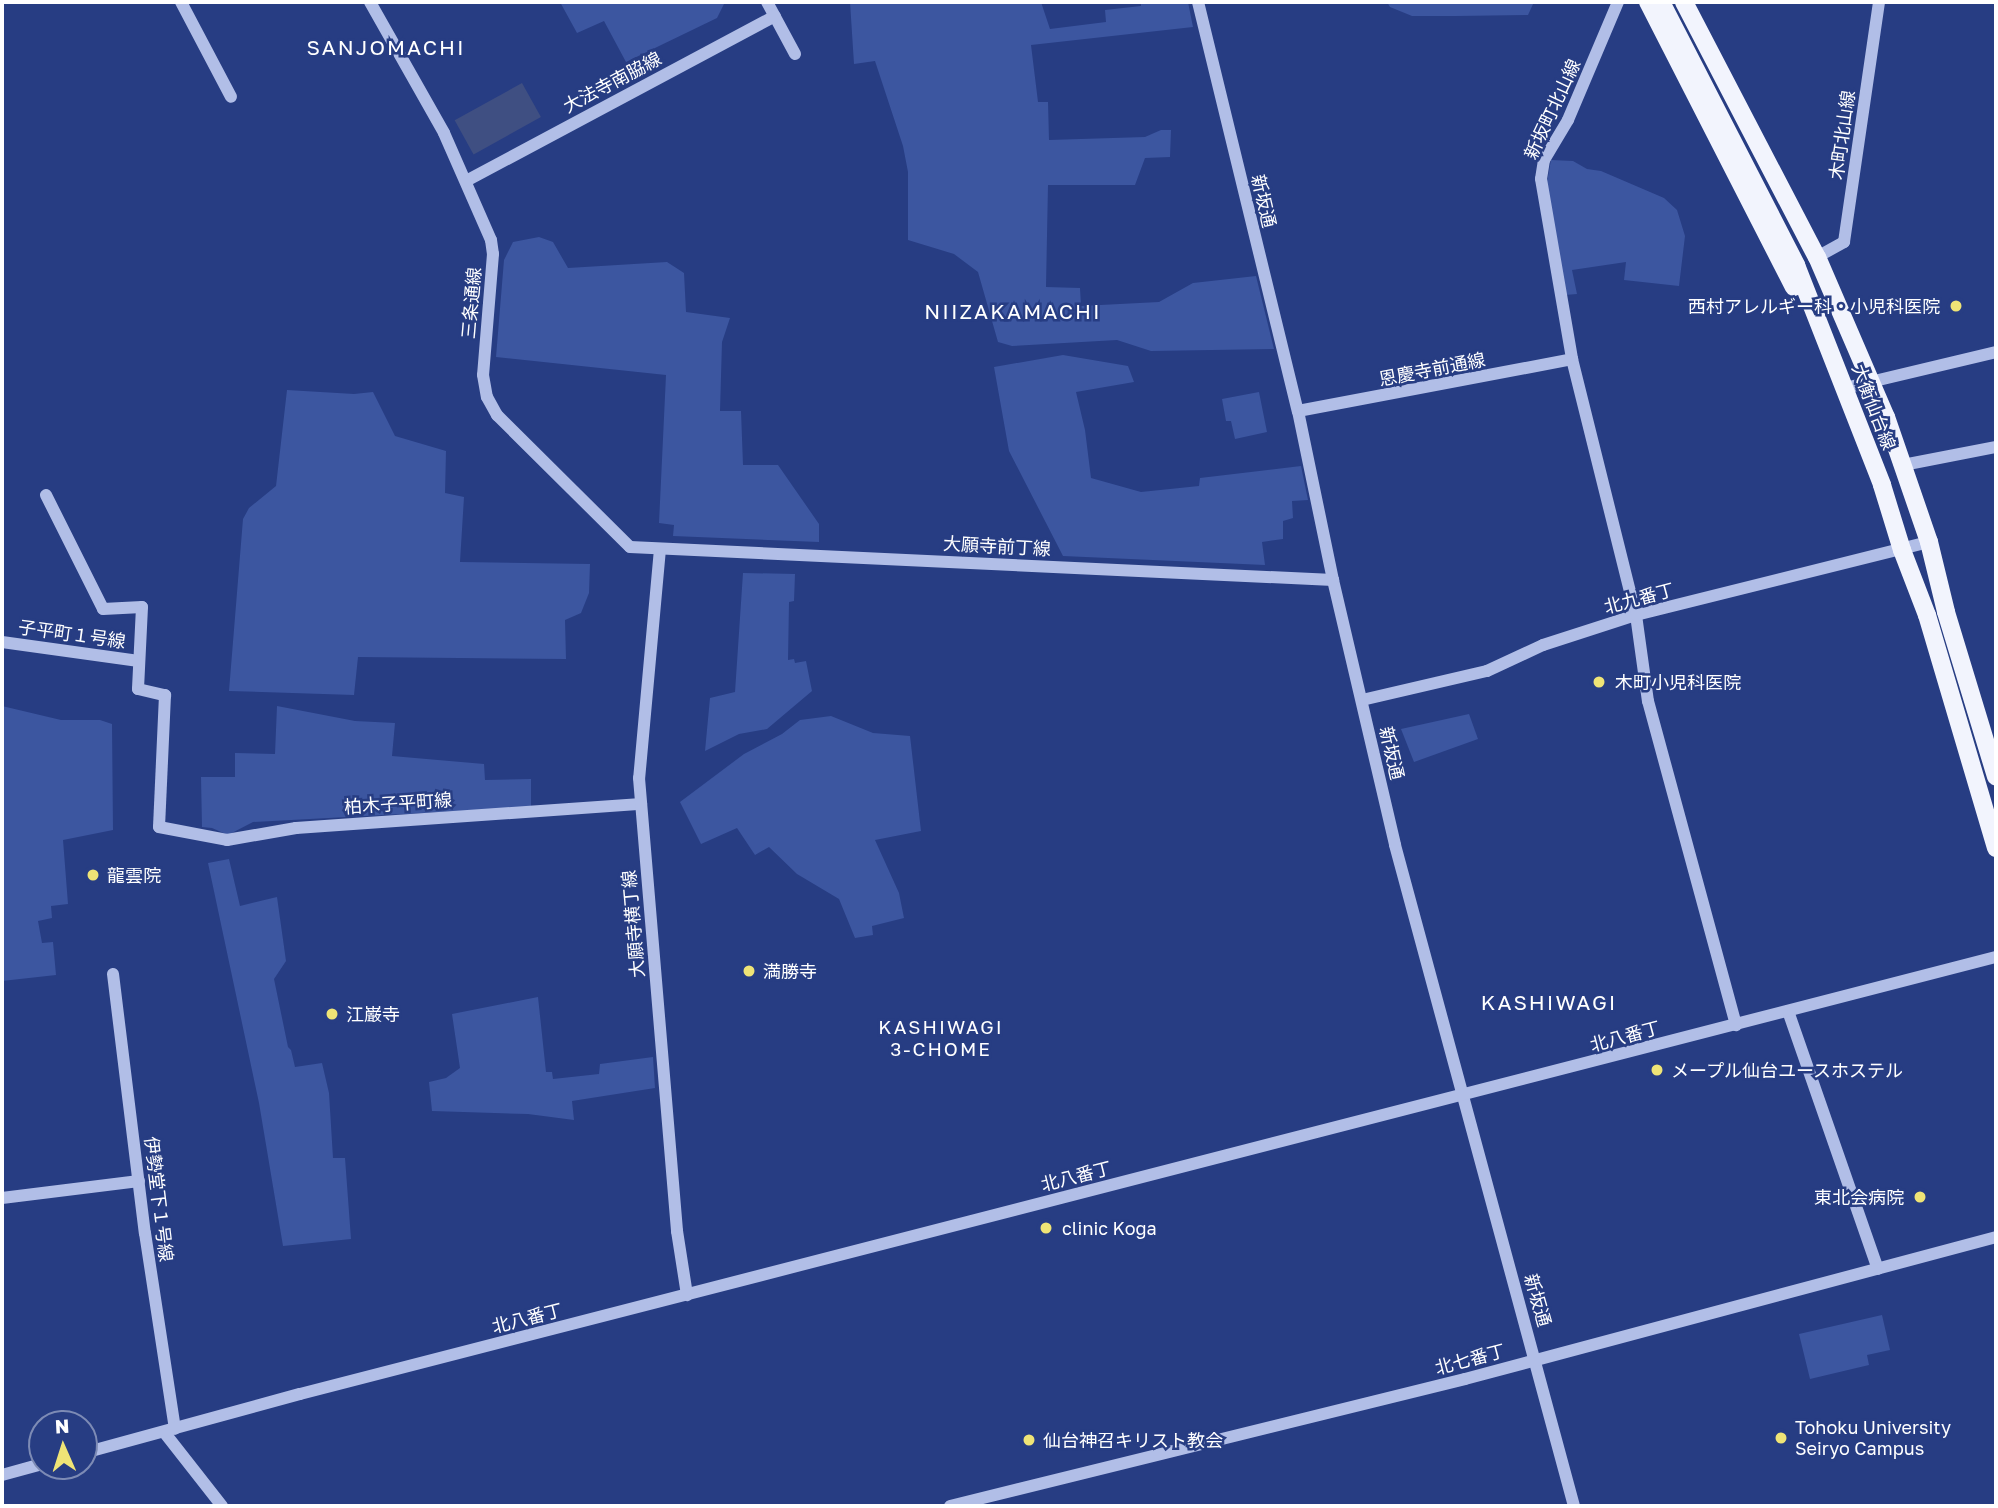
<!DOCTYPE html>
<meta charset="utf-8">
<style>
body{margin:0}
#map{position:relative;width:1998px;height:1508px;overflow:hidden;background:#273d83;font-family:"Golos Text","Noto Sans JP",sans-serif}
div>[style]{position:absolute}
.green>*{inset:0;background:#3c56a0}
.water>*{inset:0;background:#3f4f82;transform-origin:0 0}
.minor>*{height:12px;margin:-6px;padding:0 6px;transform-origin:6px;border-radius:6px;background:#b1bee7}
.major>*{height:18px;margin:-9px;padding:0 9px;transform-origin:9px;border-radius:9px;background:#f2f4fd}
.dots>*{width:19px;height:19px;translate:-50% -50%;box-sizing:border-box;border:4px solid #273d83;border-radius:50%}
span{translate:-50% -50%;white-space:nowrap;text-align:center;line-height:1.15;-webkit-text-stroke:5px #273d83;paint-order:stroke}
.street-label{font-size:18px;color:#fff}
.poi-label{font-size:18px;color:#fff}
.right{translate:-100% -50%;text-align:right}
.left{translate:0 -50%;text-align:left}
.neighbourhood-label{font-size:19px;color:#fff;letter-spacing:2px}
.quarter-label{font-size:21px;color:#fff;letter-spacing:2px}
.frame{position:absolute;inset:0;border:4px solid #fff;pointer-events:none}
.north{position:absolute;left:28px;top:1410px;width:70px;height:70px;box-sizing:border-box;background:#273d83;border:2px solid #7d8bb5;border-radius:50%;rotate:357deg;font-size:19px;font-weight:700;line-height:28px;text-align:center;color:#fff}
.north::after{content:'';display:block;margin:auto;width:24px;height:32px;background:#efe476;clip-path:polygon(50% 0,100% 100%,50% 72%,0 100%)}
</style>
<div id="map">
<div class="green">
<div style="clip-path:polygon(560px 2px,725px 2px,717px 18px,626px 62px,604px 21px,577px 33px)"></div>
<div style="clip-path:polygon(850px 2px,1041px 2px,1050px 29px,1106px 22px,1105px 10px,1141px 6px,1141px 2px,1188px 2px,1193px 27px,1031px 45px,1038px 102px,1048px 102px,1049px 140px,1145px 137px,1161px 130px,1171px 130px,1170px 157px,1145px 158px,1135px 185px,1048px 185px,1046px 287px,1080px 288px,1081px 306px,1159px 302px,1193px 283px,1256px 276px,1274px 349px,1151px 351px,1117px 340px,1012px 346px,998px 342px,978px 272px,954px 254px,908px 240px,908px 172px,903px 146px,875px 61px,854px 64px)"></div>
<div style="clip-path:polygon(1387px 2px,1534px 2px,1528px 15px,1456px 16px,1412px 16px,1390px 7px)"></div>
<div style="clip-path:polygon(1551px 160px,1573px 161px,1587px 169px,1601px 171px,1664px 198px,1677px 210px,1685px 236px,1679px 286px,1624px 280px,1626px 262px,1572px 270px,1577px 294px,1565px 295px,1547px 182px)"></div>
<div style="clip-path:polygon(539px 237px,553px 242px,568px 268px,667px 262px,684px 273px,686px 312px,730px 318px,722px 342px,720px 411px,741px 411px,743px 465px,778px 465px,819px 524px,819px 542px,673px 536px,674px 525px,659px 523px,666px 375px,496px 357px,504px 260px,513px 242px)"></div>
<div style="clip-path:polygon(1063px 355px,1128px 366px,1134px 382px,1076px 392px,1085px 430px,1091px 478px,1141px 492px,1199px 486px,1200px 478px,1301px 466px,1308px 500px,1292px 501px,1293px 518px,1283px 521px,1283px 539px,1262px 542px,1265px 565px,1063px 556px,1009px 451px,994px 367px)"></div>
<div style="clip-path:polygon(287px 390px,354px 394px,373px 392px,395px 436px,446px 451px,445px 493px,464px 497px,460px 562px,590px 564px,589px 593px,581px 613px,565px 620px,566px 659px,358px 657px,354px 695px,229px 691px,243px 519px,249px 508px,276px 486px)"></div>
<div style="clip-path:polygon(1259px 392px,1267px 432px,1235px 439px,1231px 421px,1226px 421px,1222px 399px)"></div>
<div style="clip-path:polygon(743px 573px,795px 574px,794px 601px,789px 602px,788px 660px,794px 659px,795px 663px,806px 661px,812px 691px,767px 729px,739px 734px,705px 751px,710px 698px,735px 692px)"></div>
<div style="clip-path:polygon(2px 706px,61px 720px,100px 720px,112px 724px,113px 830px,63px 840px,68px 904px,51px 906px,52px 918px,38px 921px,42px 943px,53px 942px,56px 975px,2px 981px)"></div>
<div style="clip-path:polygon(277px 706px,355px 721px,395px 723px,392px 756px,484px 764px,485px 780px,531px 779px,531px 807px,253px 822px,228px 835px,212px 828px,202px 827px,201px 777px,235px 777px,235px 753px,275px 754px)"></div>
<div style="clip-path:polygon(1469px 714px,1478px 739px,1414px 762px,1401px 729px)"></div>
<div style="clip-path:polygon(831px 716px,873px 733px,910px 736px,921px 831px,875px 840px,899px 893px,904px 918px,872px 926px,873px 935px,855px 938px,839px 899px,797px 874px,769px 847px,755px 855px,737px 828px,701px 844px,680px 802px,744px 754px,782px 734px,800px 720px)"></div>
<div style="clip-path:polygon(229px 859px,240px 906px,277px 897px,286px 961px,274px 979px,288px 1047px,291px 1050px,295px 1067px,322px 1063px,329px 1093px,333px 1158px,345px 1158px,351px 1239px,283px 1246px,259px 1103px,208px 863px)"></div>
<div style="clip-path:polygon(538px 997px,546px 1072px,552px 1072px,553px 1079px,599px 1074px,600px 1064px,653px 1057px,655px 1088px,572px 1101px,574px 1120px,528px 1114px,432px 1111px,429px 1082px,446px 1078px,460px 1068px,452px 1014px)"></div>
<div style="clip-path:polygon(1882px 1315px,1890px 1350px,1867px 1355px,1869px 1365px,1810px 1379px,1799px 1334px)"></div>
</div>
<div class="water">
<div style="left:522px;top:83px;width:39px;height:77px;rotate:61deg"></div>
</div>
<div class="minor">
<div style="left:181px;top:2px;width:107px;rotate:62.2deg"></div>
<div style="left:370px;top:2px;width:150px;rotate:60.5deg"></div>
<div style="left:444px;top:133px;width:117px;rotate:66.3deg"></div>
<div style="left:491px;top:240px;width:14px;rotate:82deg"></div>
<div style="left:493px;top:254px;width:121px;rotate:94.7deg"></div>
<div style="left:483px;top:375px;width:22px;rotate:80deg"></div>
<div style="left:487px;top:397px;width:21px;rotate:61deg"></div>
<div style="left:497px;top:415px;width:187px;rotate:44.8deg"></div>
<div style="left:630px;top:547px;width:704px;rotate:2.69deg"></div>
<div style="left:767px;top:2px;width:59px;rotate:61.7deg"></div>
<div style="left:1198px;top:2px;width:421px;rotate:76.3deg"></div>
<div style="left:1298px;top:411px;width:173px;rotate:78.3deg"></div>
<div style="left:1333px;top:580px;width:272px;rotate:76.8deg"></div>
<div style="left:1395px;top:845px;width:685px;rotate:74.85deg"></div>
<div style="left:1618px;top:2px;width:128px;rotate:113deg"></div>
<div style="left:1568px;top:120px;width:47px;rotate:121deg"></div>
<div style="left:1544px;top:160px;width:19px;rotate:99deg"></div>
<div style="left:1541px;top:179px;width:183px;rotate:80.2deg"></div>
<div style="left:1572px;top:359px;width:264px;rotate:76deg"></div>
<div style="left:1636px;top:615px;width:87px;rotate:82.1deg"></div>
<div style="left:1648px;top:701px;width:336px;rotate:74.8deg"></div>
<div style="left:466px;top:181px;width:350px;rotate:-28.1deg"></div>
<div style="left:1817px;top:257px;width:31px;rotate:-29deg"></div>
<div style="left:1844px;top:242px;width:243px;rotate:-81.7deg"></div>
<div style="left:1845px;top:388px;width:155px;rotate:-13.4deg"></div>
<div style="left:1298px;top:411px;width:279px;rotate:-10.7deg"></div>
<div style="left:1903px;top:465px;width:95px;rotate:-11deg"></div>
<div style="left:46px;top:495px;width:127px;rotate:63.4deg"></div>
<div style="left:103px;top:609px;width:39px;rotate:-3deg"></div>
<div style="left:142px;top:607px;width:82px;rotate:92.8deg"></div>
<div style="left:138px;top:689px;width:28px;rotate:13deg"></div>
<div style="left:165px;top:695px;width:132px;rotate:92.6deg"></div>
<div style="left:159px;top:827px;width:69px;rotate:10.8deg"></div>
<div style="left:227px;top:840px;width:70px;rotate:-9.9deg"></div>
<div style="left:296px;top:828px;width:346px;rotate:-4deg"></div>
<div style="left:660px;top:549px;width:230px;rotate:95.2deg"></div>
<div style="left:639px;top:778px;width:455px;rotate:85.2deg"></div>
<div style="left:677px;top:1231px;width:65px;rotate:81.1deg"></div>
<div style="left:2px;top:642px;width:138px;rotate:7.9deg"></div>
<div style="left:1362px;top:700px;width:128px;rotate:-13.1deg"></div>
<div style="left:1487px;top:671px;width:62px;rotate:-24.9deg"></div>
<div style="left:1543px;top:645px;width:98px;rotate:-17.9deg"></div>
<div style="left:1636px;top:615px;width:302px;rotate:-14deg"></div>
<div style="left:113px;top:974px;width:261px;rotate:83deg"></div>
<div style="left:145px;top:1233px;width:198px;rotate:81.3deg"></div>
<div style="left:1788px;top:1011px;width:273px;rotate:70.8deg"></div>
<div style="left:2px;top:1198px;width:138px;rotate:-7.1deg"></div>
<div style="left:164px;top:1432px;width:94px;rotate:51.9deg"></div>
<div style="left:84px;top:1453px;width:224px;rotate:-15.3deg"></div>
<div style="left:300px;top:1394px;width:1751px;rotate:-14.45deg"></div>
<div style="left:2px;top:1475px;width:41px;rotate:-15.4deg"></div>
<div style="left:950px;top:1506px;width:530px;rotate:-13.85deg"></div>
<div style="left:1465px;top:1379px;width:550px;rotate:-14.97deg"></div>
</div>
<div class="major">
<div style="left:1648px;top:2px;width:320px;rotate:62.9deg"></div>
<div style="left:1661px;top:2px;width:296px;rotate:62.8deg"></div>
<div style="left:1796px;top:265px;width:236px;rotate:68.6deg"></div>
<div style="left:1882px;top:485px;width:68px;rotate:72.9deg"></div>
<div style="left:1902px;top:550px;width:70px;rotate:69deg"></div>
<div style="left:1927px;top:615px;width:243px;rotate:73.5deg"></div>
<div style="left:1684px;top:2px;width:288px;rotate:62.5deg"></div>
<div style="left:1817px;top:257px;width:174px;rotate:66.7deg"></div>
<div style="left:1886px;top:417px;width:132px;rotate:71deg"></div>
<div style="left:1929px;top:542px;width:72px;rotate:76.3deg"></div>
<div style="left:1946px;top:612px;width:172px;rotate:73.1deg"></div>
</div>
<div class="dots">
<div style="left:1956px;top:306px;background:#efe476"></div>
<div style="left:1599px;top:682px;background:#efe476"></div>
<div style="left:93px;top:875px;background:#efe476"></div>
<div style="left:749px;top:971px;background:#efe476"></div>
<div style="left:332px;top:1014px;background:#efe476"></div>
<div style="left:1657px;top:1070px;background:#efe476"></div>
<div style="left:1920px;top:1197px;background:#efe476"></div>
<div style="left:1046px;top:1228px;background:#efe476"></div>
<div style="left:1781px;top:1438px;background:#efe476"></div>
<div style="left:1029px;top:1440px;background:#efe476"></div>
</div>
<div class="street-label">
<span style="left:612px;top:82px;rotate:-28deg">大法寺南脇線</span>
<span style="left:1552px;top:109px;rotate:-65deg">新坂町北山線</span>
<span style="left:1842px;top:135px;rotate:-82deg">木町北山線</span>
<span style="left:1264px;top:201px;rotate:77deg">新坂通</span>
<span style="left:471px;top:303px;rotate:-85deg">三条通線</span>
<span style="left:1432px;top:369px;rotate:-11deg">恩慶寺前通線</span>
<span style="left:1874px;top:407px;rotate:69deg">大衡仙台線</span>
<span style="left:997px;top:546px;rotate:3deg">大願寺前丁線</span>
<span style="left:1639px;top:598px;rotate:-15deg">北九番丁</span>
<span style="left:72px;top:634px;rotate:8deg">子平町１号線</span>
<span style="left:1392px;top:753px;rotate:77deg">新坂通</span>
<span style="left:398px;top:803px;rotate:-4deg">柏木子平町線</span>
<span style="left:633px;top:924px;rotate:-95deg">大願寺横丁線</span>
<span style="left:1625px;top:1036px;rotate:-15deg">北八番丁</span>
<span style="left:1076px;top:1176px;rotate:-14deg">北八番丁</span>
<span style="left:159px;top:1199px;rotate:83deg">伊勢堂下１号線</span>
<span style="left:1538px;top:1300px;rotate:74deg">新坂通</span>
<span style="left:527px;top:1318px;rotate:-14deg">北八番丁</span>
<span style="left:1470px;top:1359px;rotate:-15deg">北七番丁</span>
</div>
<div class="poi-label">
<span class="right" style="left:1940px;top:306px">西村アレルギー科・小児科医院</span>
<span class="left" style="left:1615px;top:682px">木町小児科医院</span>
<span class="left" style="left:107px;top:875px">龍雲院</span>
<span class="left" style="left:763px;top:971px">満勝寺</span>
<span class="left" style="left:346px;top:1014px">江巌寺</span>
<span class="left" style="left:1671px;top:1070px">メープル仙台ユースホステル</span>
<span class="right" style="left:1904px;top:1197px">東北会病院</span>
<span class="left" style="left:1062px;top:1228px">clinic Koga</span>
<span class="left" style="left:1795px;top:1438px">Tohoku University<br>Seiryo Campus</span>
<span class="left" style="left:1043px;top:1440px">仙台神召キリスト教会</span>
</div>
<div class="neighbourhood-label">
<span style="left:941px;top:1038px">KASHIWAGI<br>3-CHOME</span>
</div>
<div class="quarter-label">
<span style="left:386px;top:47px">SANJOMACHI</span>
<span style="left:1013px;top:311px">NIIZAKAMACHI</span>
<span style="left:1549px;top:1002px">KASHIWAGI</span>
</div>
<div class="frame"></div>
<div class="north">N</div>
</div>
